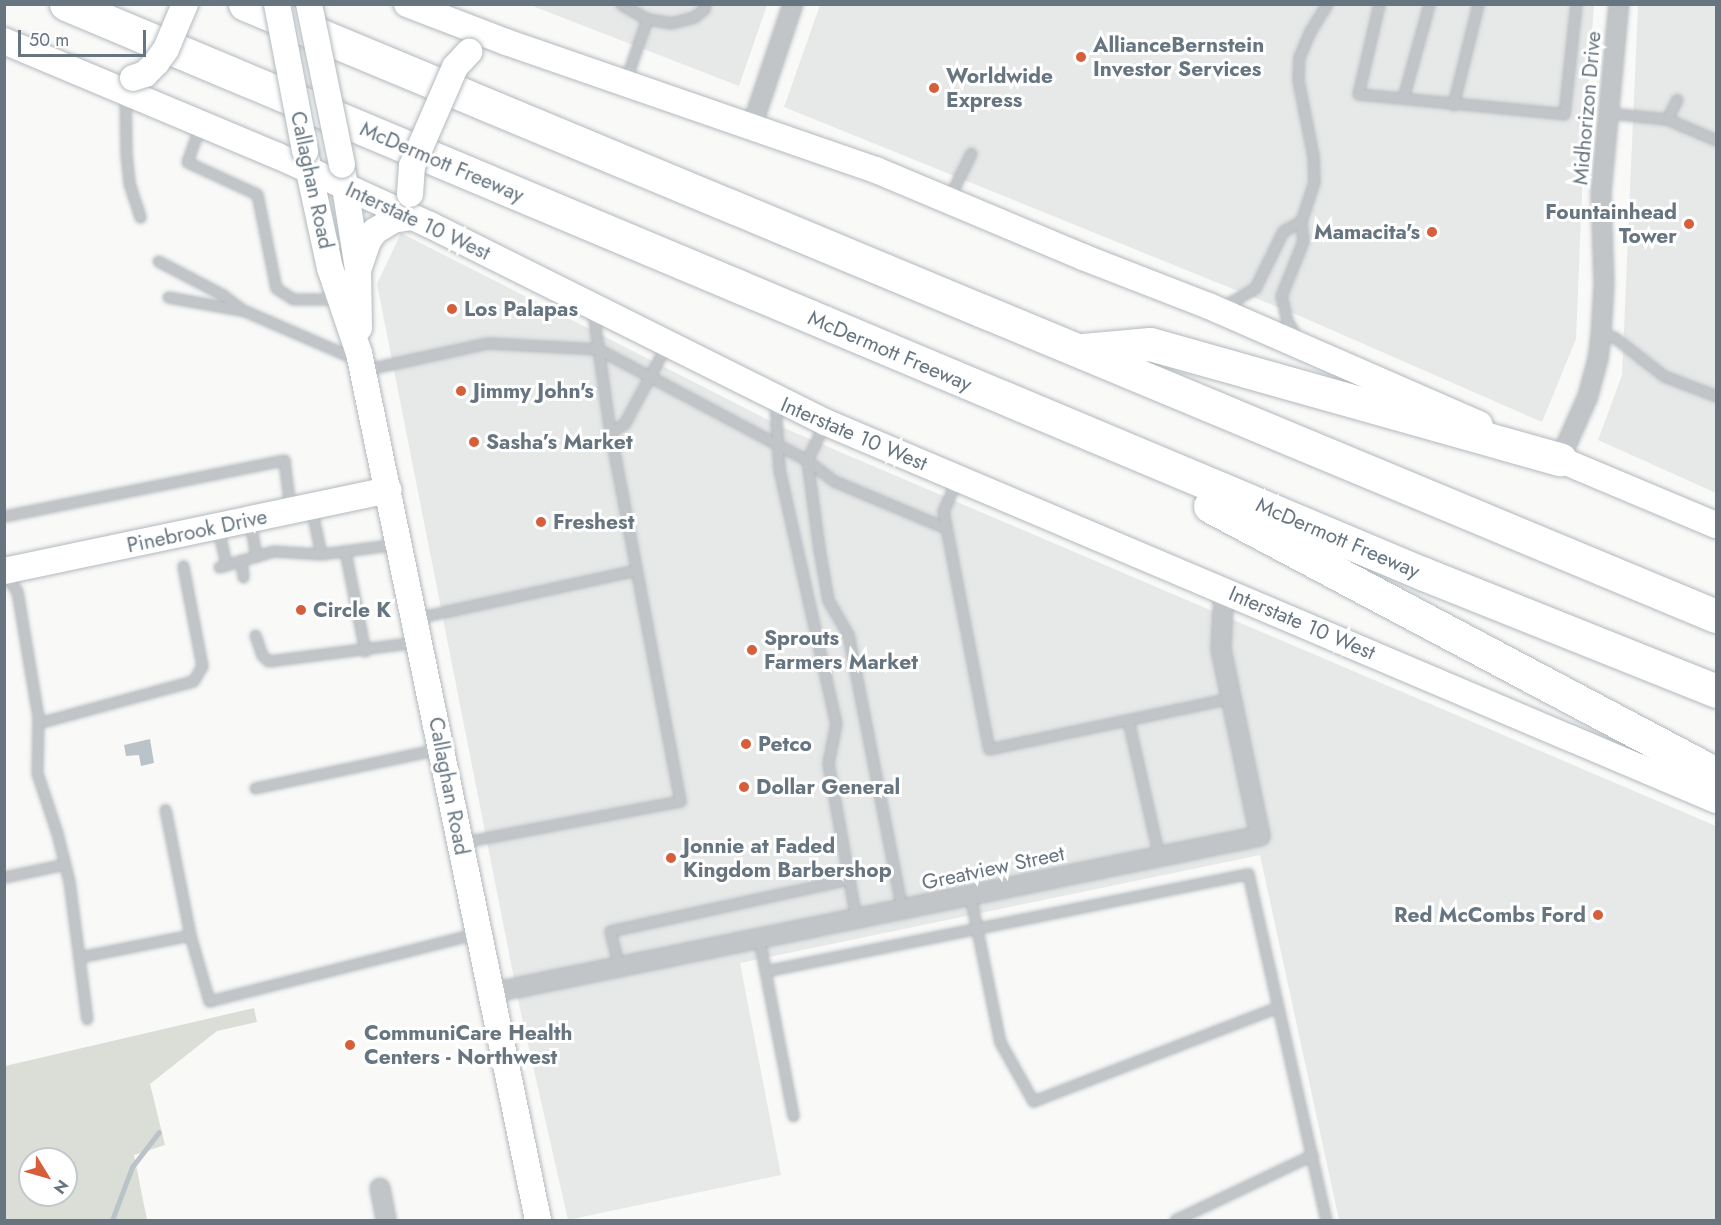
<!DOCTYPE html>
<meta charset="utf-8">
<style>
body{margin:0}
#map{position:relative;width:1721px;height:1225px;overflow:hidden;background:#f9f9f8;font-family:Jost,sans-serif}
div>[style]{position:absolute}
.built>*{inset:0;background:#e7e8e8}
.green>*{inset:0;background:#daded7}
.water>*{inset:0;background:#bac4c8}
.stream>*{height:5px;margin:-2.5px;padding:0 2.5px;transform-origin:2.5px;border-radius:2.5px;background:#bac4c8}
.roads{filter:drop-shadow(0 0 2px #b3b9bd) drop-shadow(0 0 2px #b3b9bd)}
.lane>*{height:9px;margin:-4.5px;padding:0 4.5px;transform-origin:4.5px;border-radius:4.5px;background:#c1c5c8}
.street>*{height:18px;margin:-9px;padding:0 9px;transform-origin:9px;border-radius:9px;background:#c1c5c8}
.secondary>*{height:26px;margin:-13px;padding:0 13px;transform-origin:13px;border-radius:13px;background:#fff}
.highway>*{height:33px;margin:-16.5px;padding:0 16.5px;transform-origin:16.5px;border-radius:16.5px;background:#fff}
.bridges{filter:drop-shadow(0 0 2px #b3b9bd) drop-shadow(0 0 2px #b3b9bd)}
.secondary-bridge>*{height:26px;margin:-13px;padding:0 13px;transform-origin:13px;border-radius:13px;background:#fff}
.dots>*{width:16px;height:16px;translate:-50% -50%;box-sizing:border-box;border:3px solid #fff;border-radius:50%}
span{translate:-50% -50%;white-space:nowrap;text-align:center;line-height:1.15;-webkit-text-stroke:6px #fff;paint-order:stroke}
.poi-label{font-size:21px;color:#667580;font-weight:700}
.left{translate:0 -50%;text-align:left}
.right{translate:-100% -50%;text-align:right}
.street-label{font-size:21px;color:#667580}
.frame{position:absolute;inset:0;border:6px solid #667580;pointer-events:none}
.north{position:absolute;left:18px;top:1147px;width:60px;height:60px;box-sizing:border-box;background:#fff;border:2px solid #c2c8cc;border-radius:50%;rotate:127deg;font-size:16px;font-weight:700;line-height:24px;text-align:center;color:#667580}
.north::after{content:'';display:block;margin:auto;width:21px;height:27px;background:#d65e3b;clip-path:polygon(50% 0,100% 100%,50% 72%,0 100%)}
.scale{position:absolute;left:18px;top:30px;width:128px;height:27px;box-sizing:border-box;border:3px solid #667580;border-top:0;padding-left:8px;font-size:18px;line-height:21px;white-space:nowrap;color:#667580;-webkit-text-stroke:4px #fff;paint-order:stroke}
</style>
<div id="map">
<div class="built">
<div style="clip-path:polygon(530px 5px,767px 5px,739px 86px)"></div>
<div style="clip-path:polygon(820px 5px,1594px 5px,1584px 146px,1576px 339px,1542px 422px,1302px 317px,784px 107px)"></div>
<div style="clip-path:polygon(1638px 5px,1716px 5px,1716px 493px,1598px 440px,1622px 375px)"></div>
<div style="clip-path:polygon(401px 233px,784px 428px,1716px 826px,1716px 1220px,1339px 1220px,1260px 855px,740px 963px,781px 1175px,568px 1220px,520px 1009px,377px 284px)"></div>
</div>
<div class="green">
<div style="clip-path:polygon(evenodd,254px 1008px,257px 1022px,217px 1031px,150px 1084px,165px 1145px,134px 1155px,147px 1220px,5px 1220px,5px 1066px,254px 1008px,30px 1159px,66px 1159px,66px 1195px,30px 1195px,30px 1159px)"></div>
</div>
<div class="water">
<div style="clip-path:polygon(150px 739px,154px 763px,141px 766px,139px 755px,126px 756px,124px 745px)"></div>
</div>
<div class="stream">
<div style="left:112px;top:1220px;width:57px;rotate:-69.3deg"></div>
<div style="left:132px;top:1167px;width:44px;rotate:-52.4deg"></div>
</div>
<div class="roads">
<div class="lane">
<div style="left:621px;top:4px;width:30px;rotate:30deg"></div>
<div style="left:647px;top:19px;width:24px;rotate:9deg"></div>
<div style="left:671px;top:23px;width:24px;rotate:-15deg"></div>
<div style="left:694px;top:17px;width:13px;rotate:-39deg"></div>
<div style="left:704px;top:9px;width:5px;rotate:-79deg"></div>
<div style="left:1379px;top:4px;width:92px;rotate:103.1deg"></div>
<div style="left:1358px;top:94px;width:207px;rotate:5.5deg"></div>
<div style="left:1564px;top:114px;width:111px;rotate:-83.8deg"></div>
<div style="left:625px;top:82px;width:67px;rotate:-70.8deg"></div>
<div style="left:125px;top:94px;width:60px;rotate:89deg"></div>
<div style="left:126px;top:154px;width:29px;rotate:84deg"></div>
<div style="left:129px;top:183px;width:36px;rotate:72deg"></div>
<div style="left:1403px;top:98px;width:98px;rotate:-74.5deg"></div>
<div style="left:1453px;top:105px;width:104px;rotate:-76.1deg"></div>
<div style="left:1609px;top:113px;width:58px;rotate:5.9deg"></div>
<div style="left:1667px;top:119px;width:53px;rotate:23.2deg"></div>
<div style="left:1667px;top:119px;width:22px;rotate:-63deg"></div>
<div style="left:200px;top:126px;width:38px;rotate:110deg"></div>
<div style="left:187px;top:162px;width:77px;rotate:24.6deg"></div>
<div style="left:257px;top:194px;width:96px;rotate:78.6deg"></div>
<div style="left:276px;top:288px;width:20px;rotate:33deg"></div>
<div style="left:293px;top:299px;width:46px"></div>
<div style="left:948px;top:200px;width:52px;rotate:-63.9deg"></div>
<div style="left:158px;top:261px;width:73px;rotate:27.6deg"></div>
<div style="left:223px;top:295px;width:25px;rotate:37deg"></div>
<div style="left:168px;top:297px;width:78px;rotate:10.3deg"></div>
<div style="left:245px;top:311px;width:121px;rotate:23.4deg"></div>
<div style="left:1220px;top:304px;width:11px;rotate:-10deg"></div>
<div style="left:1231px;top:302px;width:28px;rotate:-30deg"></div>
<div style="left:1255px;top:288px;width:64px;rotate:-63.8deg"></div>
<div style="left:1283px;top:231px;width:21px;rotate:-29deg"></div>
<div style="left:1601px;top:335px;width:13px;rotate:9deg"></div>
<div style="left:1614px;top:337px;width:63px;rotate:38deg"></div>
<div style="left:1664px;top:376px;width:56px;rotate:21deg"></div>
<div style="left:1297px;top:337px;width:19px;rotate:-122deg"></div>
<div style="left:1287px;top:321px;width:26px;rotate:-103deg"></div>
<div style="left:1281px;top:296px;width:59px;rotate:-68.2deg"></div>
<div style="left:1303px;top:241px;width:20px;rotate:-96deg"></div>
<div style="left:1301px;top:221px;width:41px;rotate:-71.6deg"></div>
<div style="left:1314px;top:182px;width:26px;rotate:-92deg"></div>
<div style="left:1313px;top:156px;width:77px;rotate:-101.2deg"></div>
<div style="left:1298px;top:80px;width:23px;rotate:-88deg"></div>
<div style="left:1299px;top:57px;width:28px;rotate:-67deg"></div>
<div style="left:1310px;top:31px;width:32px;rotate:-58deg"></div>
<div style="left:363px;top:370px;width:128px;rotate:-12.2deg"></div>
<div style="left:488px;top:343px;width:110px;rotate:3.1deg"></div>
<div style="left:598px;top:349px;width:237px;rotate:28deg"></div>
<div style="left:807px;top:460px;width:34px;rotate:38deg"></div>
<div style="left:834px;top:481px;width:121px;rotate:22.8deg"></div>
<div style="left:775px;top:402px;width:67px;rotate:86.6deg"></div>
<div style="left:779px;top:469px;width:260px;rotate:77.4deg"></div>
<div style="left:836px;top:723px;width:41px;rotate:101.3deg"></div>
<div style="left:828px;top:763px;width:158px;rotate:79.8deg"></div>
<div style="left:824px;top:425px;width:39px;rotate:116deg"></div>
<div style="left:807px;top:460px;width:90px;rotate:82.3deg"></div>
<div style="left:819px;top:549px;width:52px;rotate:80deg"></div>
<div style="left:828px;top:600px;width:39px;rotate:60deg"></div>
<div style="left:848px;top:634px;width:280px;rotate:78.9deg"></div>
<div style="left:610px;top:432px;width:16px;rotate:-30deg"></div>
<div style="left:624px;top:424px;width:91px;rotate:-61.7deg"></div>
<div style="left:956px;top:481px;width:33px;rotate:113deg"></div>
<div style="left:943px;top:511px;width:242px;rotate:79.1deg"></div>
<div style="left:989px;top:749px;width:247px;rotate:-11.9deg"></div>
<div style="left:311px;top:507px;width:48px;rotate:78deg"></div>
<div style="left:4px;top:516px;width:286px;rotate:-11.3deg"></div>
<div style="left:284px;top:460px;width:48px;rotate:82.9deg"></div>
<div style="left:250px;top:522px;width:35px;rotate:80deg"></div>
<div style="left:218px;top:529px;width:37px;rotate:77deg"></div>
<div style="left:345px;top:551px;width:102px;rotate:78.7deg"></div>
<div style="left:241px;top:560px;width:17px;rotate:83deg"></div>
<div style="left:219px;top:567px;width:56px;rotate:-16.5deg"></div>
<div style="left:273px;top:551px;width:48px;rotate:3.6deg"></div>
<div style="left:321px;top:554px;width:77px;rotate:-7.5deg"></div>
<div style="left:4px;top:574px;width:21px;rotate:53deg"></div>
<div style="left:17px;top:591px;width:127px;rotate:80.5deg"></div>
<div style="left:38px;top:716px;width:57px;rotate:91deg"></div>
<div style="left:37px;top:773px;width:63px;rotate:71.6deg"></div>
<div style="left:57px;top:833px;width:49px;rotate:76deg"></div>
<div style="left:69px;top:881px;width:139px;rotate:82.6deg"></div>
<div style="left:416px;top:618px;width:225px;rotate:-12.3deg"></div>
<div style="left:255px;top:635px;width:21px;rotate:71deg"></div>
<div style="left:262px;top:655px;width:8px;rotate:45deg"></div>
<div style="left:268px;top:661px;width:150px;rotate:-7.3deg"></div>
<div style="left:1128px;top:720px;width:140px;rotate:77.2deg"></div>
<div style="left:38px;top:723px;width:161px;rotate:-15.2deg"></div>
<div style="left:193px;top:681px;width:17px;rotate:-59deg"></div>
<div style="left:202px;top:666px;width:102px;rotate:-100.8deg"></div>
<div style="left:255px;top:788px;width:188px;rotate:-12deg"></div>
<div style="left:463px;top:842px;width:221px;rotate:-10.7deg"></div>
<div style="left:680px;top:801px;width:376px;rotate:-100.7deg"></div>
<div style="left:610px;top:432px;width:121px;rotate:-98.1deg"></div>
<div style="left:4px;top:877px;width:62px;rotate:-12deg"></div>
<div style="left:970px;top:895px;width:150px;rotate:78.5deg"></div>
<div style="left:1000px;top:1042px;width:68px;rotate:60.8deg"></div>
<div style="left:1033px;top:1101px;width:262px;rotate:-21deg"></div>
<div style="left:190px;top:935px;width:69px;rotate:73.9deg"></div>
<div style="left:209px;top:1001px;width:276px;rotate:-14.2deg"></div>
<div style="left:759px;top:939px;width:180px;rotate:79.1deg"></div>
<div style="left:79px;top:957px;width:113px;rotate:-11.2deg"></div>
<div style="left:190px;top:935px;width:128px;rotate:-101.2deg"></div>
<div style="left:619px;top:967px;width:37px;rotate:-104deg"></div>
<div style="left:610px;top:931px;width:245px;rotate:-12.3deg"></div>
<div style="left:765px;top:971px;width:493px;rotate:-11.4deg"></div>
<div style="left:1248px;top:874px;width:355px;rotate:77.3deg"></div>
<div style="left:1175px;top:1220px;width:152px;rotate:-25.4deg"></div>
</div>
<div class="street">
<div style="left:752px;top:126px;width:129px;rotate:-71.4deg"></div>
<div style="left:1560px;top:459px;width:69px;rotate:-66deg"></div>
<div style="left:1588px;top:396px;width:38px;rotate:-75deg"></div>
<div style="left:1598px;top:359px;width:24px;rotate:-83deg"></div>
<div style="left:1601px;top:335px;width:51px;rotate:-86.6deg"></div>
<div style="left:1604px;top:284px;width:91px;rotate:-91.9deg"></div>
<div style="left:1601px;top:193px;width:190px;rotate:-84.6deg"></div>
<div style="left:491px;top:993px;width:785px;rotate:-11.54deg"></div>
<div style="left:1260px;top:836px;width:191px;rotate:-101.8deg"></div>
<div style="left:1221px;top:649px;width:59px;rotate:-87.1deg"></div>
<div style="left:380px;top:1188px;width:33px;rotate:79deg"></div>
</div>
<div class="secondary">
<div style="left:407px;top:4px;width:106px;rotate:21deg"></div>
<div style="left:506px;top:42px;width:392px;rotate:19.1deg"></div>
<div style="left:876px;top:170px;width:225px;rotate:22.8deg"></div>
<div style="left:1083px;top:257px;width:135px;rotate:21.3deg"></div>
<div style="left:1209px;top:306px;width:295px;rotate:23.6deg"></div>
<div style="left:4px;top:41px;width:297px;rotate:22.8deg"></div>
<div style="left:278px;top:156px;width:167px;rotate:24.4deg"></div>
<div style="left:430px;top:225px;width:441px;rotate:26.5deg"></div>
<div style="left:825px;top:422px;width:968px;rotate:22.99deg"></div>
<div style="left:306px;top:157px;width:114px;rotate:77.8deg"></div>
<div style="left:330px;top:268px;width:90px;rotate:71.2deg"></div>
<div style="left:359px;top:353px;width:885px;rotate:78.33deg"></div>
<div style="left:343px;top:174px;width:97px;rotate:81.1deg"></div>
<div style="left:358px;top:270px;width:58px;rotate:89deg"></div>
<div style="left:358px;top:270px;width:31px;rotate:-71deg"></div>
<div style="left:368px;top:241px;width:12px;rotate:-55deg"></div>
<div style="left:375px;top:231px;width:21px;rotate:-31deg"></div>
<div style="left:393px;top:220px;width:19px;rotate:-9deg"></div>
<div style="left:1542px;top:452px;width:189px;rotate:22.8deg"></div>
<div style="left:4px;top:571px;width:393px;rotate:-11.9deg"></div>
</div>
<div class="highway">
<div style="left:66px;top:4px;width:1473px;rotate:22.77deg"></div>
<div style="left:1424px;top:574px;width:315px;rotate:21.8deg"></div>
<div style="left:245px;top:4px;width:1593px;rotate:22.59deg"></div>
<div style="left:1083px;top:350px;width:67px;rotate:-5.1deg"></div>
<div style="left:1150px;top:344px;width:426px;rotate:15.7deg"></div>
<div style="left:1210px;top:506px;width:573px;rotate:27.91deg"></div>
</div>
</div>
<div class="bridges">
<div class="secondary-bridge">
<div style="left:277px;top:4px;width:150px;rotate:79.2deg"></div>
<div style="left:309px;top:4px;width:164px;rotate:78.4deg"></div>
<div style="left:133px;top:78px;width:13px;rotate:-18deg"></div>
<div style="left:145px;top:74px;width:16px;rotate:-45deg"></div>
<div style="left:156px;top:63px;width:17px;rotate:-54deg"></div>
<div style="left:166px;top:49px;width:49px;rotate:-67.1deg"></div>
<div style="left:410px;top:194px;width:28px;rotate:-86deg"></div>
<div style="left:412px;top:166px;width:108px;rotate:-66.5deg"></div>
<div style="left:455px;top:67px;width:21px;rotate:-47deg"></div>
</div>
</div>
<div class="dots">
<div style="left:1081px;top:57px;background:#d65e3b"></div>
<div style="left:934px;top:88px;background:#d65e3b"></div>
<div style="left:1689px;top:224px;background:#d65e3b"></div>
<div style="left:1432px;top:232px;background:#d65e3b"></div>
<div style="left:452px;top:309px;background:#d65e3b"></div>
<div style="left:461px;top:391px;background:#d65e3b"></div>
<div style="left:474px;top:442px;background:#d65e3b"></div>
<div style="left:541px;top:522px;background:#d65e3b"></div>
<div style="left:301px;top:610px;background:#d65e3b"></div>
<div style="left:752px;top:650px;background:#d65e3b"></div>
<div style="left:746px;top:744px;background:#d65e3b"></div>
<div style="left:744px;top:787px;background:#d65e3b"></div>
<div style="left:671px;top:858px;background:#d65e3b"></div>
<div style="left:1598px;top:915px;background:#d65e3b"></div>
<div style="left:350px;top:1045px;background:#d65e3b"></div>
</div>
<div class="poi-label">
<span class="left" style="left:1093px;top:57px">AllianceBernstein<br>Investor Services</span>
<span class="left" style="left:946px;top:88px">Worldwide<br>Express</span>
<span class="right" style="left:1677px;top:224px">Fountainhead<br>Tower</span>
<span class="right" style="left:1420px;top:232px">Mamacita's</span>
<span class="left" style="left:464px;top:309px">Los Palapas</span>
<span class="left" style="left:473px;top:391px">Jimmy John's</span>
<span class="left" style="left:486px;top:442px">Sasha’s Market</span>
<span class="left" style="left:553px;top:522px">Freshest</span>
<span class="left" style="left:313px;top:610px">Circle K</span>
<span class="left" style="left:764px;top:650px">Sprouts<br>Farmers Market</span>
<span class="left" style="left:758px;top:744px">Petco</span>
<span class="left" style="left:756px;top:787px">Dollar General</span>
<span class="left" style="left:683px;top:858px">Jonnie at Faded<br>Kingdom Barbershop</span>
<span class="right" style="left:1586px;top:915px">Red McCombs Ford</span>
<span class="left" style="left:364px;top:1045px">CommuniCare Health<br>Centers - Northwest</span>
</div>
<div class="street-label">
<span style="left:1587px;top:108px;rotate:-85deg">Midhorizon Drive</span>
<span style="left:442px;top:162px;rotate:23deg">McDermott Freeway</span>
<span style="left:312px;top:180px;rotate:78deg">Callaghan Road</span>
<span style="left:418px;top:221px;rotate:25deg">Interstate 10 West</span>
<span style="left:890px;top:351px;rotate:23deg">McDermott Freeway</span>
<span style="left:854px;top:434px;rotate:23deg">Interstate 10 West</span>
<span style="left:197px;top:531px;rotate:-12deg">Pinebrook Drive</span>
<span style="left:1338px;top:538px;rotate:23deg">McDermott Freeway</span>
<span style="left:1302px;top:623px;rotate:23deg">Interstate 10 West</span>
<span style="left:449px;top:786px;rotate:79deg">Callaghan Road</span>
<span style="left:993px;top:868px;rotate:-12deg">Greatview Street</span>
</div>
<div class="frame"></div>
<div class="north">N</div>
<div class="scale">50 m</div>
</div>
